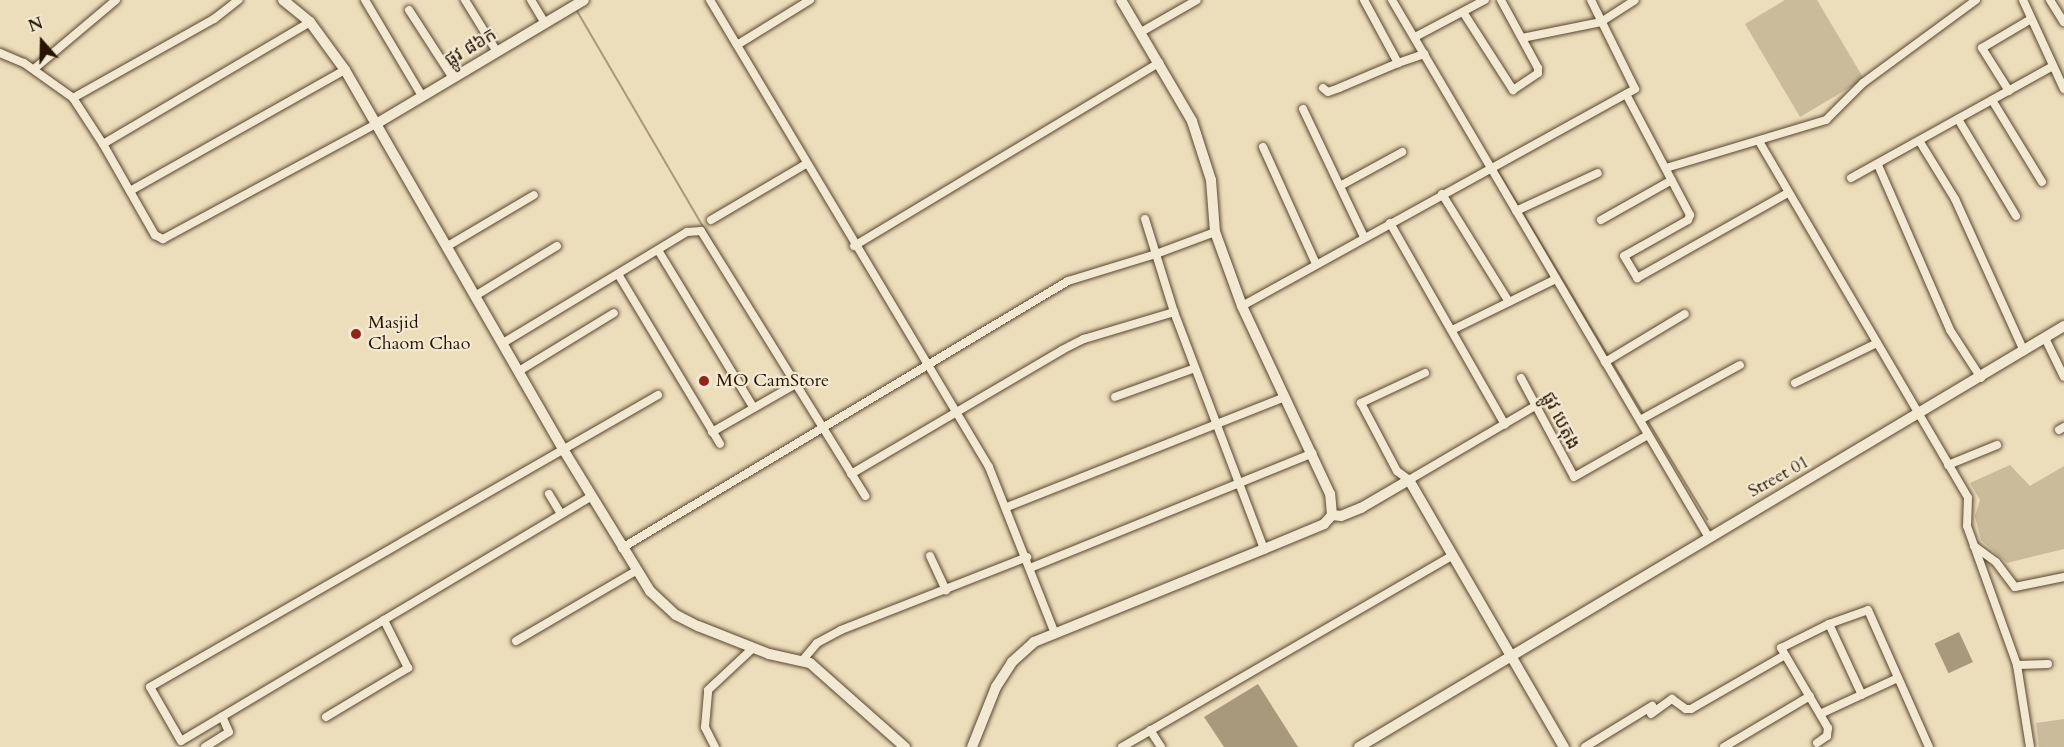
<!DOCTYPE html>
<meta charset="utf-8">
<style>
body{margin:0}
#map{position:relative;width:2064px;height:747px;overflow:hidden;background:#ecddbb;font-family:Cardo,"Noto Sans Khmer",serif}
div>[style]{position:absolute}
.green>*{inset:0;background:#cabb9b}
.water>*{inset:0;background:#a9997b;transform-origin:0 0}
.stream>*{height:2px;margin:-1px;padding:0 1px;transform-origin:1px;border-radius:1px;background:#a9997b}
.roads{filter:drop-shadow(0 0 2px #58462f) drop-shadow(0 0 2px #58462f)}
.street>*{height:8px;margin:-4px;padding:0 4px;transform-origin:4px;border-radius:4px;background:#f3e9d3}
.secondary>*{height:10px;margin:-5px;padding:0 5px;transform-origin:5px;border-radius:5px;background:#f3e9d3}
.dots>*{width:16px;height:16px;translate:-50% -50%;box-sizing:border-box;border:3px solid #f3e9d3;border-radius:50%}
span{translate:-50% -50%;white-space:nowrap;text-align:center;line-height:1.15;-webkit-text-stroke:4.5px #f3e9d3;paint-order:stroke}
.street-label{font-size:18px;color:#261400}
.poi-label{font-size:18px;color:#261400}
.left{translate:0 -50%;text-align:left}
.north{position:absolute;left:12px;top:12px;width:60px;height:60px;-webkit-text-stroke:4px #f3e9d3;paint-order:stroke;rotate:340deg;font-size:16px;font-weight:700;line-height:24px;text-align:center;color:#261400}
.north::after{content:'';display:block;margin:auto;width:21px;height:27px;background:#261400;clip-path:polygon(50% 0,100% 100%,50% 72%,0 100%)}
</style>
<div id="map">
<div class="green">
<div style="clip-path:polygon(1785px 0,1817px 0,1864px 79px,1800px 117px,1745px 24px)"></div>
<div style="clip-path:polygon(2010px 465px,2030px 486px,2064px 466px,2064px 549px,2007px 563px,1981px 540px,1975px 516px,1980px 500px,1970px 483px)"></div>
<div style="clip-path:polygon(2064px 719px,2064px 747px,2039px 747px,2036px 723px)"></div>
</div>
<div class="water">
<div style="left:1959px;top:632px;width:33px;height:27px;rotate:65deg"></div>
<div style="clip-path:polygon(1258px 684px,1298px 747px,1224px 747px,1204px 717px)"></div>
</div>
<div class="stream">
<div style="left:577px;top:11px;width:271px;rotate:59.7deg"></div>
<div style="left:1498px;top:171px;width:217px;rotate:59.2deg"></div>
<div style="left:1612px;top:362px;width:184px;rotate:58.8deg"></div>
</div>
<div class="roads">
<div class="street">
<div style="left:365px;top:0;width:112px;rotate:59.3deg"></div>
<div style="left:465px;top:0;width:61px;rotate:58.4deg"></div>
<div style="left:531px;top:0;width:27px;rotate:59deg"></div>
<div style="left:710px;top:0;width:544px;rotate:59.14deg"></div>
<div style="left:989px;top:467px;width:176px;rotate:68.4deg"></div>
<div style="left:1364px;top:0;width:72px;rotate:61.6deg"></div>
<div style="left:1398px;top:63px;width:28px;rotate:-19deg"></div>
<div style="left:1392px;top:0;width:622px;rotate:59.48deg"></div>
<div style="left:2023px;top:0;width:98px;rotate:65.3deg"></div>
<div style="left:2050px;top:0;width:26px;rotate:58deg"></div>
<div style="left:409px;top:10px;width:81px;rotate:57.1deg"></div>
<div style="left:1463px;top:12px;width:93px;rotate:57.3deg"></div>
<div style="left:1513px;top:90px;width:30px;rotate:-34deg"></div>
<div style="left:1538px;top:73px;width:5px;rotate:-90deg"></div>
<div style="left:1538px;top:68px;width:77px;rotate:-118.6deg"></div>
<div style="left:1141px;top:32px;width:64px;rotate:-29.7deg"></div>
<div style="left:1415px;top:37px;width:79px;rotate:-27.9deg"></div>
<div style="left:1522px;top:38px;width:81px;rotate:-11.4deg"></div>
<div style="left:1601px;top:22px;width:40px;rotate:-32.9deg"></div>
<div style="left:737px;top:45px;width:86px;rotate:-31.7deg"></div>
<div style="left:0;top:53px;width:26px;rotate:23deg"></div>
<div style="left:24px;top:63px;width:60px;rotate:35.5deg"></div>
<div style="left:73px;top:98px;width:55px;rotate:56.9deg"></div>
<div style="left:103px;top:144px;width:240px;rotate:-30.5deg"></div>
<div style="left:34px;top:69px;width:107px;rotate:-40.1deg"></div>
<div style="left:1323px;top:88px;width:6px;rotate:39deg"></div>
<div style="left:1328px;top:92px;width:12px;rotate:-20deg"></div>
<div style="left:1339px;top:88px;width:64px;rotate:-23deg"></div>
<div style="left:2009px;top:91px;width:51px;rotate:-122.1deg"></div>
<div style="left:1982px;top:48px;width:57px;rotate:-30.6deg"></div>
<div style="left:1626px;top:94px;width:137px;rotate:62.1deg"></div>
<div style="left:1690px;top:215px;width:5px;rotate:112deg"></div>
<div style="left:1688px;top:220px;width:73px;rotate:150.6deg"></div>
<div style="left:1624px;top:256px;width:26px;rotate:59deg"></div>
<div style="left:1637px;top:278px;width:173px;rotate:-29.4deg"></div>
<div style="left:73px;top:98px;width:162px;rotate:-29.3deg"></div>
<div style="left:214px;top:19px;width:31px;rotate:-38deg"></div>
<div style="left:1992px;top:100px;width:96px;rotate:58.6deg"></div>
<div style="left:1303px;top:109px;width:142px;rotate:64.5deg"></div>
<div style="left:1958px;top:119px;width:113px;rotate:59.1deg"></div>
<div style="left:1920px;top:142px;width:67px;rotate:58.4deg"></div>
<div style="left:1955px;top:199px;width:167px;rotate:65.6deg"></div>
<div style="left:1760px;top:143px;width:411px;rotate:59.6deg"></div>
<div style="left:1968px;top:498px;width:28px;rotate:92deg"></div>
<div style="left:1967px;top:526px;width:148px;rotate:70.2deg"></div>
<div style="left:2017px;top:665px;width:83px;rotate:81deg"></div>
<div style="left:103px;top:144px;width:105px;rotate:60.3deg"></div>
<div style="left:155px;top:235px;width:9px;rotate:27deg"></div>
<div style="left:163px;top:239px;width:242px;rotate:-28.4deg"></div>
<div style="left:1263px;top:147px;width:128px;rotate:65.6deg"></div>
<div style="left:1878px;top:165px;width:180px;rotate:66.4deg"></div>
<div style="left:1950px;top:330px;width:57px;rotate:57.1deg"></div>
<div style="left:1666px;top:168px;width:167px;rotate:-16.7deg"></div>
<div style="left:1826px;top:120px;width:52px;rotate:-45deg"></div>
<div style="left:1863px;top:83px;width:140px;rotate:-36.3deg"></div>
<div style="left:1851px;top:178px;width:231px;rotate:-29deg"></div>
<div style="left:1340px;top:186px;width:71px;rotate:-28.7deg"></div>
<div style="left:130px;top:191px;width:247px;rotate:-29.4deg"></div>
<div style="left:1442px;top:194px;width:127px;rotate:58.2deg"></div>
<div style="left:1516px;top:211px;width:90px;rotate:-24.9deg"></div>
<div style="left:1145px;top:219px;width:97px;rotate:72.7deg"></div>
<div style="left:1174px;top:312px;width:254px;rotate:69.2deg"></div>
<div style="left:711px;top:220px;width:110px;rotate:-30.5deg"></div>
<div style="left:1601px;top:220px;width:81px;rotate:-29.4deg"></div>
<div style="left:1390px;top:223px;width:232px;rotate:60.3deg"></div>
<div style="left:854px;top:246px;width:356px;rotate:-31deg"></div>
<div style="left:446px;top:247px;width:102px;rotate:-30.6deg"></div>
<div style="left:658px;top:250px;width:184px;rotate:58.8deg"></div>
<div style="left:618px;top:274px;width:198px;rotate:59deg"></div>
<div style="left:475px;top:296px;width:96px;rotate:-31.4deg"></div>
<div style="left:1242px;top:306px;width:449px;rotate:-28.9deg"></div>
<div style="left:1635px;top:89px;width:99px;rotate:-116.3deg"></div>
<div style="left:1452px;top:330px;width:116px;rotate:-26.1deg"></div>
<div style="left:2045px;top:338px;width:43px;rotate:64deg"></div>
<div style="left:503px;top:343px;width:215px;rotate:-31.1deg"></div>
<div style="left:687px;top:232px;width:14px;rotate:-4deg"></div>
<div style="left:701px;top:231px;width:312px;rotate:58.2deg"></div>
<div style="left:1605px;top:362px;width:93px;rotate:-31deg"></div>
<div style="left:519px;top:371px;width:111px;rotate:-31.4deg"></div>
<div style="left:1425px;top:373px;width:71px;rotate:154.9deg"></div>
<div style="left:1361px;top:403px;width:77px;rotate:62.1deg"></div>
<div style="left:1397px;top:471px;width:15px;rotate:37deg"></div>
<div style="left:1409px;top:480px;width:146px;rotate:-30.4deg"></div>
<div style="left:1521px;top:378px;width:112px;rotate:61.8deg"></div>
<div style="left:1574px;top:477px;width:85px;rotate:-29.6deg"></div>
<div style="left:1795px;top:383px;width:89px;rotate:-26deg"></div>
<div style="left:1115px;top:397px;width:85px;rotate:-19.9deg"></div>
<div style="left:1640px;top:420px;width:114px;rotate:-28.8deg"></div>
<div style="left:2059px;top:430px;width:6px;rotate:-31deg"></div>
<div style="left:712px;top:432px;width:95px;rotate:-29.8deg"></div>
<div style="left:1948px;top:465px;width:53px;rotate:-22.2deg"></div>
<div style="left:851px;top:474px;width:245px;rotate:-30.4deg"></div>
<div style="left:1062px;top:350px;width:25px;rotate:-27deg"></div>
<div style="left:1084px;top:339px;width:94px;rotate:-16.7deg"></div>
<div style="left:549px;top:494px;width:23px;rotate:59deg"></div>
<div style="left:592px;top:496px;width:478px;rotate:149.2deg"></div>
<div style="left:181px;top:741px;width:62px;rotate:-119.9deg"></div>
<div style="left:150px;top:687px;width:586px;rotate:-29.89deg"></div>
<div style="left:1007px;top:507px;width:299px;rotate:-21.6deg"></div>
<div style="left:1974px;top:546px;width:27px;rotate:36deg"></div>
<div style="left:1996px;top:562px;width:31px;rotate:53deg"></div>
<div style="left:2015px;top:587px;width:50px;rotate:-11.5deg"></div>
<div style="left:622px;top:548px;width:520px;rotate:-30.91deg"></div>
<div style="left:1068px;top:281px;width:92px;rotate:-17.1deg"></div>
<div style="left:1156px;top:254px;width:63px;rotate:-20.4deg"></div>
<div style="left:930px;top:556px;width:38px;rotate:65deg"></div>
<div style="left:1030px;top:568px;width:305px;rotate:-22.1deg"></div>
<div style="left:1829px;top:624px;width:41px;rotate:-19.7deg"></div>
<div style="left:1868px;top:610px;width:150px;rotate:66deg"></div>
<div style="left:516px;top:641px;width:139px;rotate:-30.3deg"></div>
<div style="left:802px;top:661px;width:23px;rotate:-50deg"></div>
<div style="left:817px;top:643px;width:27px;rotate:-28deg"></div>
<div style="left:841px;top:630px;width:200px;rotate:-21.4deg"></div>
<div style="left:2017px;top:665px;width:31px;rotate:-2deg"></div>
<div style="left:1651px;top:714px;width:26px;rotate:-36deg"></div>
<div style="left:1672px;top:699px;width:17px;rotate:36deg"></div>
<div style="left:1686px;top:709px;width:5px"></div>
<div style="left:1691px;top:709px;width:108px;rotate:-29.9deg"></div>
<div style="left:1820px;top:714px;width:86px;rotate:-24.8deg"></div>
<div style="left:326px;top:717px;width:96px;rotate:-30.9deg"></div>
<div style="left:408px;top:668px;width:54px;rotate:-116.6deg"></div>
<div style="left:1150px;top:730px;width:20px;rotate:57deg"></div>
<div style="left:1817px;top:743px;width:12px;rotate:-35deg"></div>
<div style="left:1827px;top:736px;width:8px;rotate:-83deg"></div>
<div style="left:1828px;top:728px;width:93px;rotate:-120.4deg"></div>
<div style="left:1781px;top:648px;width:54px;rotate:-26.6deg"></div>
<div style="left:1829px;top:624px;width:78px;rotate:65.1deg"></div>
<div style="left:205px;top:747px;width:28px;rotate:-32deg"></div>
<div style="left:229px;top:732px;width:17px;rotate:-114deg"></div>
<div style="left:715px;top:747px;width:22px;rotate:-117deg"></div>
<div style="left:705px;top:727px;width:37px;rotate:-85deg"></div>
<div style="left:708px;top:690px;width:62px;rotate:-43deg"></div>
<div style="left:1122px;top:747px;width:381px;rotate:-30.1deg"></div>
<div style="left:1585px;top:747px;width:79px;rotate:-31.5deg"></div>
<div style="left:1724px;top:747px;width:100px;rotate:-30.7deg"></div>
</div>
<div class="secondary">
<div style="left:283px;top:0;width:35px;rotate:39deg"></div>
<div style="left:310px;top:22px;width:59px;rotate:53.9deg"></div>
<div style="left:345px;top:70px;width:437px;rotate:60.1deg"></div>
<div style="left:563px;top:449px;width:167px;rotate:58.5deg"></div>
<div style="left:650px;top:591px;width:35px;rotate:43deg"></div>
<div style="left:676px;top:615px;width:25px;rotate:27deg"></div>
<div style="left:698px;top:626px;width:76px;rotate:21.5deg"></div>
<div style="left:769px;top:654px;width:42px;rotate:12.4deg"></div>
<div style="left:810px;top:663px;width:127px;rotate:41.5deg"></div>
<div style="left:376px;top:124px;width:242px;rotate:-30.8deg"></div>
<div style="left:1332px;top:515px;width:9px;rotate:6deg"></div>
<div style="left:1341px;top:516px;width:22px;rotate:-22deg"></div>
<div style="left:1361px;top:508px;width:56px;rotate:-30.3deg"></div>
<div style="left:1409px;top:480px;width:309px;rotate:59.9deg"></div>
<div style="left:972px;top:747px;width:65px;rotate:-68.2deg"></div>
<div style="left:996px;top:687px;width:30px;rotate:-57deg"></div>
<div style="left:1012px;top:662px;width:30px;rotate:-42deg"></div>
<div style="left:1034px;top:642px;width:248px;rotate:-22deg"></div>
<div style="left:1264px;top:549px;width:65px;rotate:-22.6deg"></div>
<div style="left:1324px;top:524px;width:12px;rotate:-48deg"></div>
<div style="left:1332px;top:515px;width:21px;rotate:-95deg"></div>
<div style="left:1330px;top:494px;width:208px;rotate:-115.1deg"></div>
<div style="left:1242px;top:306px;width:79px;rotate:-110deg"></div>
<div style="left:1215px;top:232px;width:52px;rotate:-94.4deg"></div>
<div style="left:1211px;top:180px;width:62px;rotate:-107.9deg"></div>
<div style="left:1192px;top:121px;width:140px;rotate:-120.4deg"></div>
<div style="left:1359px;top:747px;width:821px;rotate:-30.84deg"></div>
</div>
</div>
<div class="dots">
<div style="left:356px;top:334px;background:#8f2418"></div>
<div style="left:704px;top:381px;background:#8f2418"></div>
</div>
<div class="street-label">
<span style="left:471px;top:48px;rotate:-31deg">ផ្លូវ ៨៦ក</span>
<span style="left:1560px;top:421px;rotate:63deg">ផ្លូវ បេតុង</span>
<span style="left:1779px;top:477px;rotate:-29deg">Street 01</span>
</div>
<div class="poi-label">
<span class="left" style="left:368px;top:334px">Masjid<br>Chaom Chao</span>
<span class="left" style="left:716px;top:381px">MO CamStore</span>
</div>
<div class="north">N</div>
</div>
